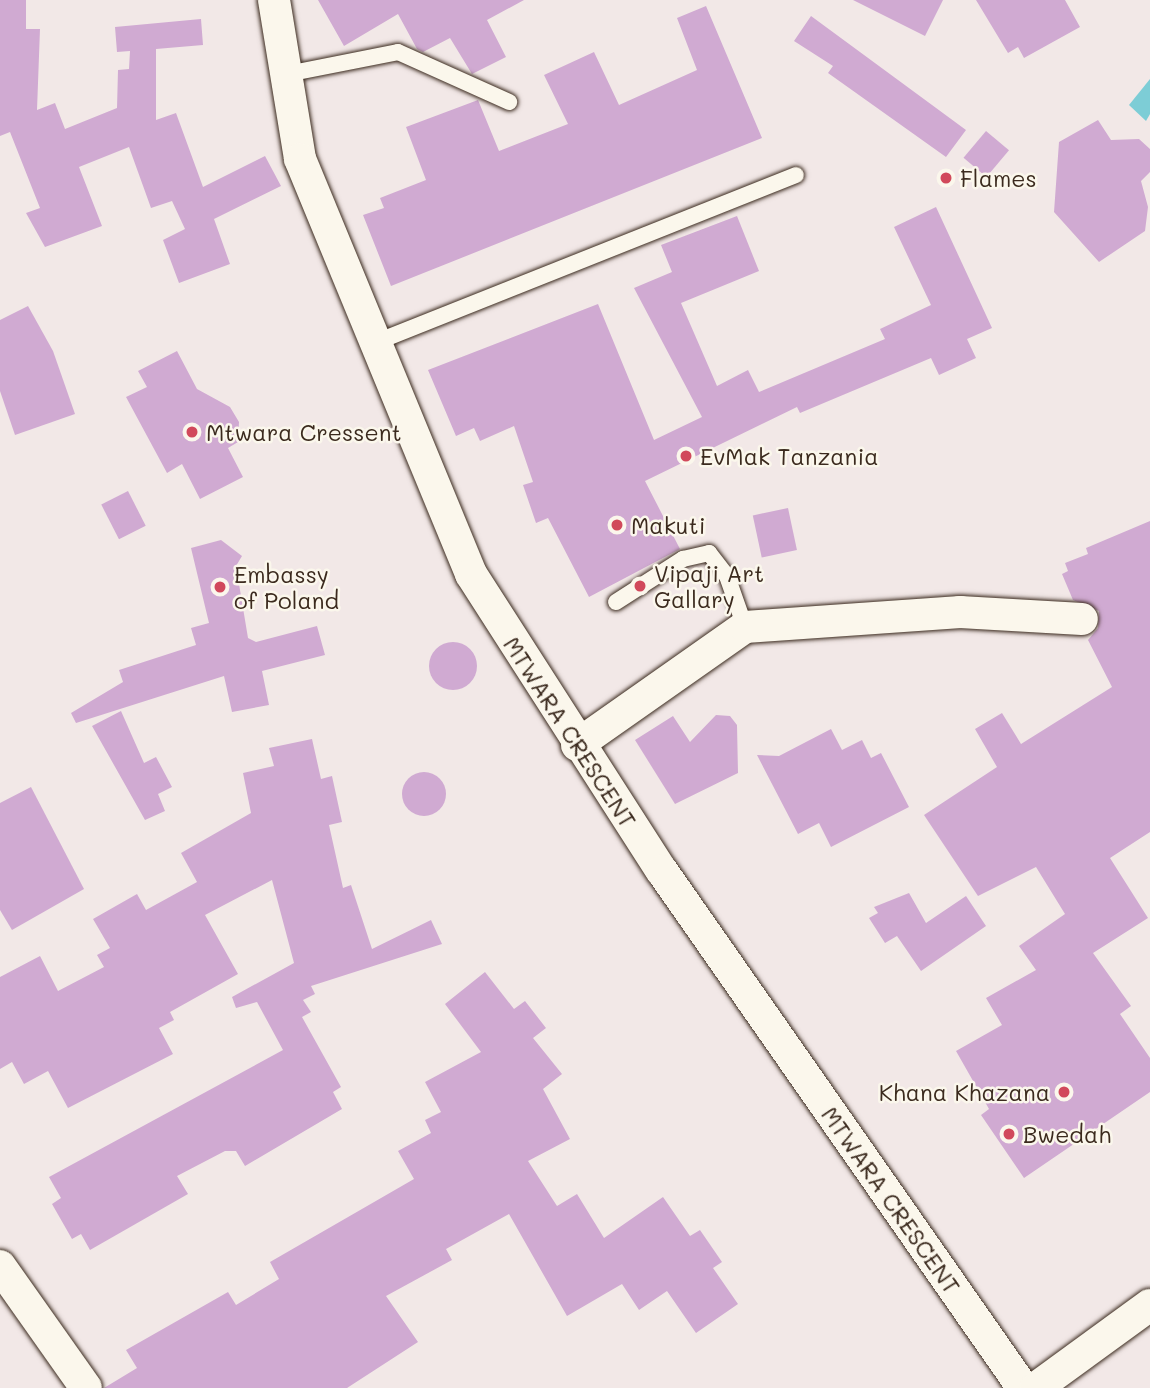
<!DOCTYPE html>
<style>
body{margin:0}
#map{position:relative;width:1150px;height:1388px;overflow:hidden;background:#f2e8e7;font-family:Mali,sans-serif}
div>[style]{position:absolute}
.water>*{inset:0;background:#7dcdd6}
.building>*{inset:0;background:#d0aad2;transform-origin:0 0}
.round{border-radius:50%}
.roads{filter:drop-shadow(0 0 2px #3b2a1e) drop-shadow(0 0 2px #3b2a1e)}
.lane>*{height:16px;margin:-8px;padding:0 8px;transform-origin:8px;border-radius:8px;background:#fbf7ec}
.street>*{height:32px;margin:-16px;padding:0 16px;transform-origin:16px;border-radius:16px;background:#fbf7ec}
.dots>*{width:19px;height:19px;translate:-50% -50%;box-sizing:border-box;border:4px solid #fbf7ec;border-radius:50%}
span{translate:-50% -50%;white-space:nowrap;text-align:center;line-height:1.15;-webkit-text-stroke:5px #fbf7ec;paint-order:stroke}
.poi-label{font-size:23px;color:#3b2a1e}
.left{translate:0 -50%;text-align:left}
.right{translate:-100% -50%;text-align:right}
.street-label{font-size:23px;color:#3b2a1e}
</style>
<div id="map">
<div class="water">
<div style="clip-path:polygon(1150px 79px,1150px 114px,1146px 121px,1129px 105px)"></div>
</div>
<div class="building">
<div style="clip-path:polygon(0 0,26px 0,26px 29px,40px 29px,37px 110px,55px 103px,65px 129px,117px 108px,118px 70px,129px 69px,130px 51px,117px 52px,115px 27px,201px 19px,203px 45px,156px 49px,156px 120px,176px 113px,203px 187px,265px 156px,281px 186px,214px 219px,230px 264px,179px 283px,163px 240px,185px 229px,172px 201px,151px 208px,129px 147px,79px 167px,102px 226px,45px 247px,26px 213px,40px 208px,10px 132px,0 136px)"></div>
<div style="clip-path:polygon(318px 0,524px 0,487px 20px,506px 57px,472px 74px,450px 38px,423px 52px,417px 49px,398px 14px,344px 46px)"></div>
<div style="clip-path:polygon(853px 0,943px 0,925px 36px)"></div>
<div style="clip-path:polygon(976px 0,1065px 0,1080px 27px,1024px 58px,1018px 47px,1008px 53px)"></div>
<div style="clip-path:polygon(706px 6px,762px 138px,391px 286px,363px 215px,384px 208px,380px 198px,426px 180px,406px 127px,478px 100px,499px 151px,568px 124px,544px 75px,594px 52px,619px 105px,697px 70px,677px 18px)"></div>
<div style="clip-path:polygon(811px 16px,966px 130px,946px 157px,828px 73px,833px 66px,794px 41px)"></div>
<div style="clip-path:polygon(1098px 120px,1111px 140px,1139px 139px,1150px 149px,1150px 172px,1141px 181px,1148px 207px,1145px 231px,1099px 262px,1054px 212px,1059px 142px)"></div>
<div style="left:986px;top:131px;width:30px;height:35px;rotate:40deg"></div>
<div style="clip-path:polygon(936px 207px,992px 328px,967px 339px,976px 358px,939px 375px,931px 358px,800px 413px,797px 407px,645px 481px,680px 549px,589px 597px,548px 518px,536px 523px,523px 485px,533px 482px,514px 426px,480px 441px,474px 428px,456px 436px,428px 370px,598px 304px,654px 440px,702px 417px,634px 288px,672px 272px,661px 245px,737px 216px,759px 271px,681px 303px,717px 386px,748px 370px,759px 392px,885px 339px,880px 329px,931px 305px,894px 227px)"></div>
<div style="clip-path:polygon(28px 306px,53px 351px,75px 414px,15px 435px,0 391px,0 320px)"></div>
<div style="clip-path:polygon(177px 351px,197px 389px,230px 407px,239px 422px,238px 442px,228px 448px,243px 477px,200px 499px,182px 464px,167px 473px,126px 397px,147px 387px,138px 371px)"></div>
<div style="left:128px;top:491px;width:39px;height:30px;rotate:63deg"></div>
<div style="left:788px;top:508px;width:43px;height:36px;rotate:78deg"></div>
<div style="clip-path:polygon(1150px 521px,1150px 832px,1110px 858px,1148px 918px,1093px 953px,1131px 1006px,1120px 1014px,1150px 1058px,1150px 1092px,1024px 1178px,981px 1115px,989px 1109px,956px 1051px,1002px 1025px,986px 998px,1036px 970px,1019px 946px,1065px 914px,1036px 867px,978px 896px,924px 815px,997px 767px,975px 729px,1002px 713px,1021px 744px,1112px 687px,1088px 640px,1098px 628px,1099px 611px,1073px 600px,1062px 574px,1068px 571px,1065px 563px,1088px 554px,1086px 548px)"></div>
<div style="clip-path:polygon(221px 540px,242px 556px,236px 566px,248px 638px,256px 642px,317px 626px,325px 655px,262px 671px,269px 705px,232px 712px,224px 676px,76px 723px,71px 713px,123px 682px,119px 670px,196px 645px,191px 628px,209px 623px,191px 548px)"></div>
<div class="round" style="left:429px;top:642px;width:48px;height:48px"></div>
<div style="clip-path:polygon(121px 711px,144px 763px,156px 757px,172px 787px,158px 794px,165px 811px,145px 820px,92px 726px)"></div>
<div style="clip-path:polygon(716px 715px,730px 716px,737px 725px,738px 773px,675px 804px,635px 740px,673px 716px,690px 742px)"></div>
<div style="clip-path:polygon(831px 729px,842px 750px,862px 740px,871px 758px,881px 753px,909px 807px,831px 847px,819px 823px,798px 834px,757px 755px,779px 756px)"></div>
<div style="clip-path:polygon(312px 739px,321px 779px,332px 776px,342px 822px,329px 825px,343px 888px,351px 885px,372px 949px,431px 920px,442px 944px,311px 986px,315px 994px,303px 1000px,311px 1012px,302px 1017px,341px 1087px,333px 1092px,342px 1109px,245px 1166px,236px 1151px,225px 1151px,177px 1176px,188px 1194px,90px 1250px,81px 1234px,72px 1239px,52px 1204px,61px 1198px,49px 1177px,283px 1050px,257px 1002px,236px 1008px,232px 997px,294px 963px,272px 880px,205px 915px,238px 974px,170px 1012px,174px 1020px,159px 1028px,173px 1054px,68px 1108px,48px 1071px,24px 1084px,12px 1062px,0 1069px,0 977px,40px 956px,58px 991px,104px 967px,97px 955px,110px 948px,93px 919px,137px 894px,146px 910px,197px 882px,181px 853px,251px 813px,243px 773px,274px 766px,269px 748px)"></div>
<div class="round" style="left:402px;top:772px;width:44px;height:44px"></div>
<div style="clip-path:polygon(31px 787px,84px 889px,12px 930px,0 910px,0 803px)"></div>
<div style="clip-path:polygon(909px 893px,926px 923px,966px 896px,986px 926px,921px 971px,897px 936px,885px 943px,869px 918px,878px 913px,874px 907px)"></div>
<div style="clip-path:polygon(485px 972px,514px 1009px,525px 1001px,546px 1028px,533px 1038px,562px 1074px,543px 1089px,570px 1139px,528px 1161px,557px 1206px,577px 1194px,604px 1238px,663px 1197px,690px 1236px,700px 1230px,722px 1262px,713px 1268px,738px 1304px,696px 1333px,667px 1291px,639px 1310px,622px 1284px,567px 1316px,509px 1214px,446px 1249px,452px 1260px,386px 1296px,418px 1342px,347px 1388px,104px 1388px,137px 1368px,126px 1350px,228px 1292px,236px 1305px,279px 1279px,270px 1262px,414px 1179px,398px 1151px,431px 1133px,425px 1120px,441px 1112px,425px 1082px,481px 1052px,445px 1004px)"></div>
</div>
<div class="roads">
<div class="lane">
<div style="left:282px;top:75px;width:118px;rotate:-11.2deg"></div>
<div style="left:398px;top:52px;width:122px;rotate:24.2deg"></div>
<div style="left:374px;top:343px;width:454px;rotate:-21.7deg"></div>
<div style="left:616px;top:602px;width:80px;rotate:-32.7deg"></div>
<div style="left:683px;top:559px;width:27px;rotate:-13deg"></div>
<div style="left:709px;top:553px;width:29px;rotate:52deg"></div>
<div style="left:727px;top:576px;width:54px;rotate:70.6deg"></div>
</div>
<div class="street">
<div style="left:274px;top:0;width:161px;rotate:80.7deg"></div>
<div style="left:300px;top:159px;width:449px;rotate:67.6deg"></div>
<div style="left:471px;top:574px;width:353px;rotate:57.3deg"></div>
<div style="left:662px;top:871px;width:631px;rotate:55.07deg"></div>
<div style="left:577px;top:745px;width:205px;rotate:-35.1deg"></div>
<div style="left:745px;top:627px;width:216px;rotate:-4deg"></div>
<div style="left:960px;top:612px;width:122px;rotate:3.3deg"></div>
<div style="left:0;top:1266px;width:149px;rotate:54.8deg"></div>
<div style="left:1036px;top:1388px;width:141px;rotate:-36.1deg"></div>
</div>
</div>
<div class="dots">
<div style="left:946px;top:178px;background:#d1495b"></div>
<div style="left:192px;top:432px;background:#d1495b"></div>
<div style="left:686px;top:456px;background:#d1495b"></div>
<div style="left:617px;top:525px;background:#d1495b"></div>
<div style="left:640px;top:586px;background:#d1495b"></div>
<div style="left:220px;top:587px;background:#d1495b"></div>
<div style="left:1064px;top:1092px;background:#d1495b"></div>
<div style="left:1009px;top:1134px;background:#d1495b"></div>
</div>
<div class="poi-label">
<span class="left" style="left:960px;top:178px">Flames</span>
<span class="left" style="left:206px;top:432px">Mtwara Cressent</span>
<span class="left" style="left:700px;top:456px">EvMak Tanzania</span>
<span class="left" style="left:631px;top:525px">Makuti</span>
<span class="left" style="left:654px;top:586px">Vipaji Art<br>Gallary</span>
<span class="left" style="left:234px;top:587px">Embassy<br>of Poland</span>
<span class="right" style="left:1050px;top:1092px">Khana Khazana</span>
<span class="left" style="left:1023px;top:1134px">Bwedah</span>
</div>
<div class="street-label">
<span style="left:570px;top:732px;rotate:57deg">MTWARA CRESCENT</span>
<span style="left:891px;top:1200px;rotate:55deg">MTWARA CRESCENT</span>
</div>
</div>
